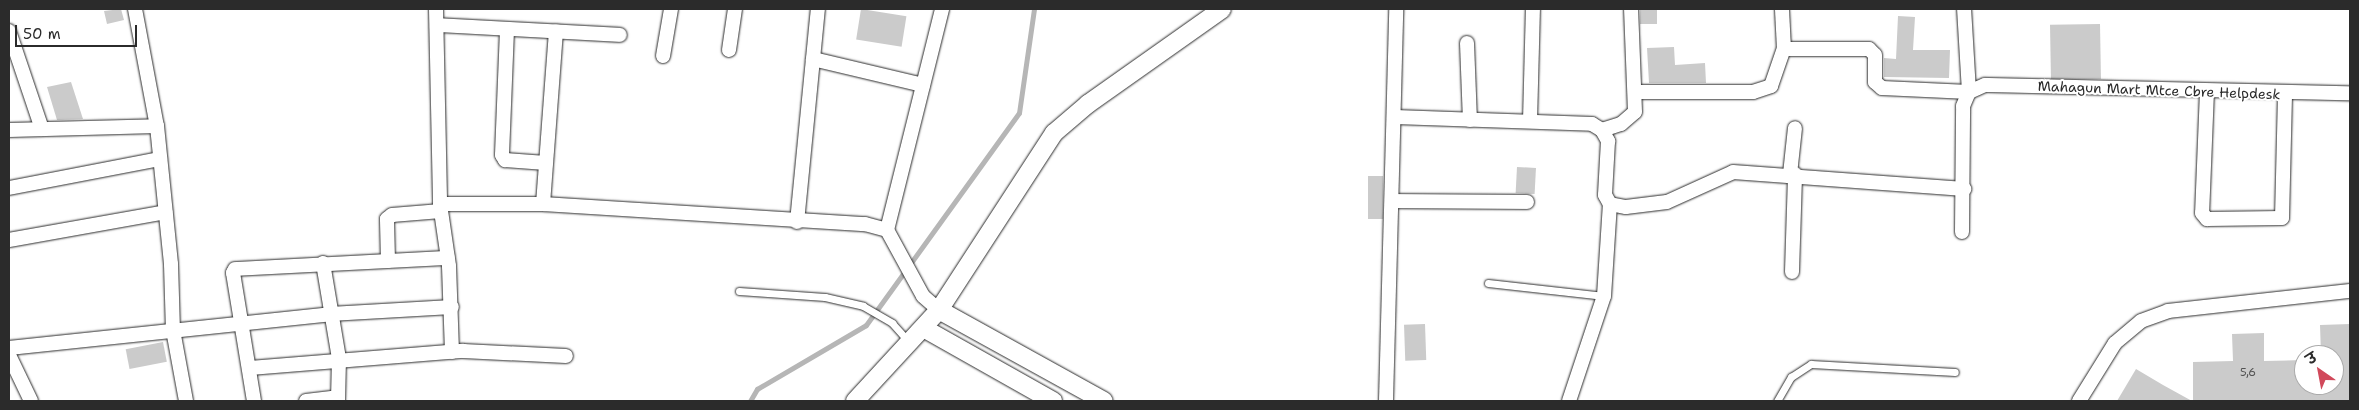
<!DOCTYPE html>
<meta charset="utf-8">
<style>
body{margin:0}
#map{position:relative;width:2359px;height:410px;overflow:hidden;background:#fff;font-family:"Shantell Sans","Playpen Sans Deva",sans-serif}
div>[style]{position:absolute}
.stream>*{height:5px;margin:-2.5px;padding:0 2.5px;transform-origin:2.5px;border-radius:2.5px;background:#b6b6b6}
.building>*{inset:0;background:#cbcbcb;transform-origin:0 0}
.roads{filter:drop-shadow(0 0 1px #2b2b2b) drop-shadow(0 0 1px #2b2b2b)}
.service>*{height:7px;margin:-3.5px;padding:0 3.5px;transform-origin:3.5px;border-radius:3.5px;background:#fff}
.minor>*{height:14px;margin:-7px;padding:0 7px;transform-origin:7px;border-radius:7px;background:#fff}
.tertiary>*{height:18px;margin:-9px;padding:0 9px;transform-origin:9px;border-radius:9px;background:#fff}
span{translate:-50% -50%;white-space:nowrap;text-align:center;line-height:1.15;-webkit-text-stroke:4px #fff;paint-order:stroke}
.number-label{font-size:11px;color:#535353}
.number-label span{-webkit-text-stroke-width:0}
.street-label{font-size:14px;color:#2b2b2b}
.frame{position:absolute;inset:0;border:10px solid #2b2b2b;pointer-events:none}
.north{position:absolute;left:2294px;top:345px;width:50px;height:50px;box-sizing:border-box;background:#fff;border:1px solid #aaa;border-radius:50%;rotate:327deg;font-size:14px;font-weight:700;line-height:20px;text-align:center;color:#2b2b2b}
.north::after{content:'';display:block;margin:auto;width:18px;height:22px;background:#d1495b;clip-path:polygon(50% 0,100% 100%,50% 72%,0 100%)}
.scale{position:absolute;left:15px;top:25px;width:122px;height:22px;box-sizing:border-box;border:2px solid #2b2b2b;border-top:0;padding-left:6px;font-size:15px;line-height:18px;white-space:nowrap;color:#2b2b2b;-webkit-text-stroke:4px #fff;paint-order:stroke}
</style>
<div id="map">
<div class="stream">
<div style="left:750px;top:401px;width:14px;rotate:-60deg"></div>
<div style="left:757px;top:389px;width:126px;rotate:-30.4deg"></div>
<div style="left:866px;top:325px;width:261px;rotate:-54.2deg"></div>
<div style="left:1019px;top:113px;width:105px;rotate:-81.8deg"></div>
</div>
<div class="building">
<div style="clip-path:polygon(121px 9px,124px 20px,107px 24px,104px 11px)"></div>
<div style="left:861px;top:9px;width:46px;height:31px;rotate:9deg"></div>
<div style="left:1640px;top:9px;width:17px;height:15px"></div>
<div style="clip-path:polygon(1898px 16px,1915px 17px,1913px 50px,1950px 50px,1949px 78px,1884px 77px,1884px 58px,1896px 59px)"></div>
<div style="left:2100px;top:24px;width:55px;height:50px;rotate:89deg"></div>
<div style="clip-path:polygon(1674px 47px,1675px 65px,1705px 63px,1706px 83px,1649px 83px,1647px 48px)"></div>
<div style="clip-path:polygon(71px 82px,83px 119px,57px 120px,47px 87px)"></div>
<div style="left:1517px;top:167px;width:19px;height:26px;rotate:3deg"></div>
<div style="left:1368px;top:176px;width:15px;height:43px"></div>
<div style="left:1425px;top:324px;width:36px;height:21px;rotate:88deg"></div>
<div style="clip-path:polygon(2350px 324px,2350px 401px,2193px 401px,2193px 362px,2233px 361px,2232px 334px,2264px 333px,2264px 361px,2304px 360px,2304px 385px,2334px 385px,2334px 355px,2321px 355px,2320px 325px)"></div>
<div style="left:163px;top:342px;width:20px;height:38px;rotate:79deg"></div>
<div style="clip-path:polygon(2136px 369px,2163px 385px,2192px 401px,2117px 401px)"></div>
</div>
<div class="roads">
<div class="service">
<div style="left:1488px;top:283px;width:117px;rotate:6.4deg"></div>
<div style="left:739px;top:291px;width:86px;rotate:4deg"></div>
<div style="left:825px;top:297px;width:39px;rotate:13deg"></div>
<div style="left:863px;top:306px;width:34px;rotate:30deg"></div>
<div style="left:892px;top:323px;width:25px;rotate:48deg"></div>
<div style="left:1777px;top:401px;width:28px;rotate:-60deg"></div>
<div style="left:1791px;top:377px;width:24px;rotate:-33deg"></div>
<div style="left:1811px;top:364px;width:144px;rotate:3.2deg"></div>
</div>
<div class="minor">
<div style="left:135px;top:9px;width:119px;rotate:79.4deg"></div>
<div style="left:157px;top:126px;width:139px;rotate:84.2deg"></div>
<div style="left:171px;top:264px;width:66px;rotate:88.3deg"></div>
<div style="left:173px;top:330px;width:72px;rotate:79.6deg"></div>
<div style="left:436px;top:9px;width:195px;rotate:88.8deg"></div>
<div style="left:440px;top:204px;width:63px;rotate:81.7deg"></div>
<div style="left:449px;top:266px;width:86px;rotate:88deg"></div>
<div style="left:437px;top:25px;width:183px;rotate:3.1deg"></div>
<div style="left:507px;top:30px;width:125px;rotate:92.3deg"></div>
<div style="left:502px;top:155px;width:6px;rotate:59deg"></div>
<div style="left:505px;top:160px;width:41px;rotate:4.2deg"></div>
<div style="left:9px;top:31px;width:103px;rotate:71.4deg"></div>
<div style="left:1467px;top:43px;width:77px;rotate:87.8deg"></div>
<div style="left:1784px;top:49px;width:85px"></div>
<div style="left:1869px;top:49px;width:8px;rotate:45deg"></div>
<div style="left:1875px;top:55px;width:27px;rotate:90deg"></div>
<div style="left:1875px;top:82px;width:9px;rotate:41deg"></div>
<div style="left:1882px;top:88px;width:87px;rotate:2.6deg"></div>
<div style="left:729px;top:50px;width:41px;rotate:-81.7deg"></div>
<div style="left:663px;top:56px;width:48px;rotate:-80.3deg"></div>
<div style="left:813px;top:59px;width:113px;rotate:13.3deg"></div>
<div style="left:2207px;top:91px;width:122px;rotate:92.3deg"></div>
<div style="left:2202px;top:213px;width:8px;rotate:50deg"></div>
<div style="left:2207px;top:219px;width:75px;rotate:-0.8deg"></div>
<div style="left:2282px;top:218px;width:124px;rotate:-88.6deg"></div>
<div style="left:1636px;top:92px;width:117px"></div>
<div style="left:1753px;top:92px;width:19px;rotate:-18deg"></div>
<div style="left:1771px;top:86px;width:39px;rotate:-71deg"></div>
<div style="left:1784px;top:49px;width:40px;rotate:-92.9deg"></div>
<div style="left:1969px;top:92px;width:17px;rotate:-24deg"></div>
<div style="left:1985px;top:85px;width:365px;rotate:1.3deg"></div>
<div style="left:1395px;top:117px;width:197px;rotate:2deg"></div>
<div style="left:1592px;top:124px;width:12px;rotate:31deg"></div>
<div style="left:1602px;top:130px;width:13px;rotate:61deg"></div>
<div style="left:1608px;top:141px;width:54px;rotate:93.2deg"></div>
<div style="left:1605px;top:195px;width:10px;rotate:61deg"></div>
<div style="left:1610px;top:204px;width:16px;rotate:11deg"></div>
<div style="left:1626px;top:207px;width:41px;rotate:-7deg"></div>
<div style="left:1667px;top:202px;width:72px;rotate:-24.4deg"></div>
<div style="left:1733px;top:172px;width:232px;rotate:4.2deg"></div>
<div style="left:1530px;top:121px;width:112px;rotate:-88.5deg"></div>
<div style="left:9px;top:130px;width:148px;rotate:-1.5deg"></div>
<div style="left:1602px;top:130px;width:20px;rotate:-18deg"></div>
<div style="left:1621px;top:124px;width:18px;rotate:-41deg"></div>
<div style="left:1635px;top:112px;width:103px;rotate:-92.2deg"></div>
<div style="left:1790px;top:174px;width:46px;rotate:-83.8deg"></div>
<div style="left:9px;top:188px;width:154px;rotate:-10.9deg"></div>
<div style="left:1393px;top:201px;width:134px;rotate:0.4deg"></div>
<div style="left:440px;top:204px;width:103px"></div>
<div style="left:543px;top:204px;width:323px;rotate:3.6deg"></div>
<div style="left:865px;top:224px;width:23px;rotate:15deg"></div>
<div style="left:543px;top:204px;width:173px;rotate:-85.7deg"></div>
<div style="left:797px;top:222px;width:214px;rotate:-84.4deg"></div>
<div style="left:1962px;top:232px;width:126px;rotate:-89.5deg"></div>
<div style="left:1963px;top:106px;width:15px;rotate:-67deg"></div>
<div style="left:1969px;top:92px;width:83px;rotate:-93.4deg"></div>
<div style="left:9px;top:240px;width:159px;rotate:-10.1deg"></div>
<div style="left:388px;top:261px;width:42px;rotate:-91.4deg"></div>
<div style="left:387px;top:219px;width:6px;rotate:-39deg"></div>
<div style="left:392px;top:215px;width:49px;rotate:-4.7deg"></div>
<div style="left:323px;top:263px;width:97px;rotate:80.5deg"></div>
<div style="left:339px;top:359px;width:42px;rotate:91.4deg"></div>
<div style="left:1792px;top:272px;width:98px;rotate:-88.2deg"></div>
<div style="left:939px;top:310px;width:21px;rotate:-139deg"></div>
<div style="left:923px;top:296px;width:75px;rotate:-118.6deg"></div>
<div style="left:887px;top:230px;width:228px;rotate:-76deg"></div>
<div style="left:9px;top:348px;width:323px;rotate:-6deg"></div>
<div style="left:330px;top:314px;width:122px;rotate:-3.3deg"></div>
<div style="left:9px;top:355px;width:51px;rotate:64.4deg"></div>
<div style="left:250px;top:368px;width:214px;rotate:-4.6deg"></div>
<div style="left:463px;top:351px;width:103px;rotate:2.8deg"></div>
<div style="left:254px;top:401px;width:130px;rotate:-99.3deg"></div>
<div style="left:233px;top:273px;width:4px;rotate:-63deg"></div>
<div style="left:235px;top:269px;width:213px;rotate:-3deg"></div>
<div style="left:306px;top:401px;width:32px;rotate:-7deg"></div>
<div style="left:1386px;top:401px;width:392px;rotate:-88.5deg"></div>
<div style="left:1569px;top:401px;width:111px;rotate:-71.6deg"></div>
<div style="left:1604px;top:296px;width:92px;rotate:-86.3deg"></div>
<div style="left:2079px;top:401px;width:68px;rotate:-58.2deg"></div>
<div style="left:2115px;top:343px;width:34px;rotate:-40deg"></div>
<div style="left:2141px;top:321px;width:29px;rotate:-20deg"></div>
<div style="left:2168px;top:311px;width:183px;rotate:-6.3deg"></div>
</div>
<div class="tertiary">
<div style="left:939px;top:310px;width:188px;rotate:28.9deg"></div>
<div style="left:925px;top:329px;width:147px;rotate:29.4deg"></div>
<div style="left:855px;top:401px;width:124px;rotate:-47.3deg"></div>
<div style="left:939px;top:310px;width:211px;rotate:-57deg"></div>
<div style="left:1054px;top:133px;width:45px;rotate:-40.5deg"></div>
<div style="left:1088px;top:104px;width:164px;rotate:-35.3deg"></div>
</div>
</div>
<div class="number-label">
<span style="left:2248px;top:373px">5,6</span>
</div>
<div class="street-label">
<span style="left:2159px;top:90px;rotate:2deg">Mahagun Mart Mtce Cbre Helpdesk</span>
</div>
<div class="frame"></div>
<div class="north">उ</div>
<div class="scale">50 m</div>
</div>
